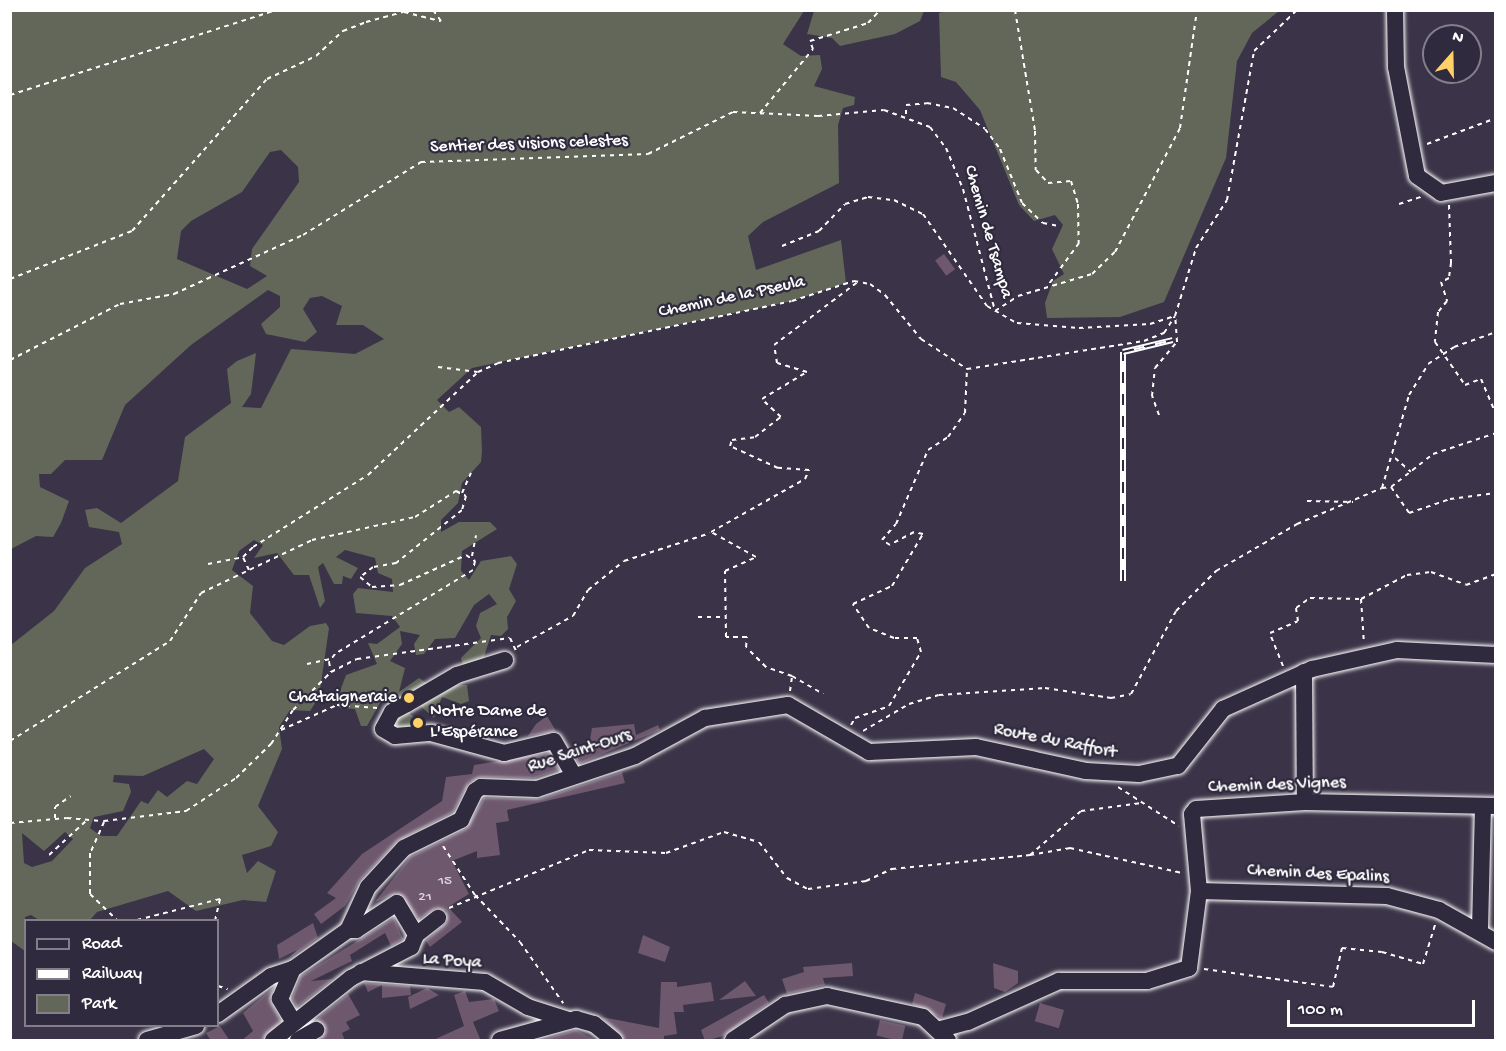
<!DOCTYPE html>
<meta charset="utf-8">
<style>
body{margin:0}
#map{position:relative;width:1506px;height:1051px;overflow:hidden;background:#3b3347;font-family:"Gochi Hand",sans-serif}
div>[style]{position:absolute}
.green>*{inset:0;background:#62675a}
.building>*{inset:0;background:#6d586e;transform-origin:0 0}
.path>*{height:2px;margin-top:-1px;transform-origin:0;background:repeating-linear-gradient(90deg,#fff 0 4.5px,transparent 0 9px)}
.roads{filter:drop-shadow(0 0 2px #fff) drop-shadow(0 0 2px #fff)}
.minor>*{height:16px;margin:-8px;padding:0 8px;transform-origin:8px;border-radius:8px;background:#2f2a3d}
.rail>*{height:6px;margin-top:-3px;transform-origin:0;background:repeating-linear-gradient(90deg,#2f2a3d 0 11px,#fff 0 22px);box-sizing:border-box;border-block:2px solid #fff}
.dots>*{width:16px;height:16px;translate:-50% -50%;box-sizing:border-box;border:3px solid #2f2a3d;border-radius:50%}
span{translate:-50% -50%;white-space:nowrap;text-align:center;line-height:1.15;-webkit-text-stroke:4.5px #2f2a3d;paint-order:stroke}
.number-label{font-size:15px;color:#dad5db}
.number-label span{-webkit-text-stroke-width:0}
.street-label{font-size:18px;color:#fff}
.poi-label{font-size:18px;color:#fff}
.right{translate:-100% -50%;text-align:right}
.left{translate:0 -50%;text-align:left}
.frame{position:absolute;inset:0;border:12px solid #fff;pointer-events:none}
.legend{position:absolute;left:24px;top:919px;width:195px;height:108px;box-sizing:border-box;background:#2f2a3d;border:2px solid #827f8b;margin:0;padding:8px 10px;list-style:none;font-size:18px;color:#fff}
.legend li{display:flex;align-items:center;gap:12px;height:30px}
.legend b{width:30px;border:2px solid #827f8b}
.north{position:absolute;left:1422px;top:24px;width:60px;height:60px;box-sizing:border-box;background:#2f2a3d;border:2px solid #827f8b;border-radius:50%;rotate:20deg;font-size:16px;font-weight:700;line-height:24px;text-align:center;color:#fff}
.north::after{content:'';display:block;margin:auto;width:21px;height:27px;background:#ffd166;clip-path:polygon(50% 0,100% 100%,50% 72%,0 100%)}
.scale{position:absolute;left:1287px;top:1000px;width:188px;height:27px;box-sizing:border-box;border:3px solid #fff;border-top:0;padding-left:8px;font-size:18px;line-height:21px;white-space:nowrap;color:#fff;-webkit-text-stroke:4px #2f2a3d;paint-order:stroke}
</style>
<div id="map">
<div class="green">
<div style="clip-path:polygon(evenodd,11px 11px,804px 11px,783px 44px,801px 56px,820px 55px,822px 69px,814px 86px,855px 97px,854px 105px,843px 108px,838px 125px,839px 183px,763px 222px,748px 236px,756px 270px,841px 240px,846px 283px,792px 301px,472px 368px,437px 400px,449px 412px,459px 407px,481px 427px,482px 451px,481px 462px,462px 483px,458px 503px,441px 520px,441px 532px,459px 522px,490px 522px,497px 529px,462px 551px,461px 571px,469px 580px,481px 561px,511px 556px,517px 564px,509px 589px,516px 601px,507px 617px,508px 629px,501px 636px,491px 635px,482px 663px,464px 668px,461px 658px,481px 638px,476px 626px,480px 613px,497px 604px,489px 594px,474px 605px,455px 638px,435px 639px,424px 654px,416px 655px,414px 644px,420px 635px,400px 631px,402px 644px,390px 661px,405px 668px,399px 692px,419px 678px,428px 684px,467px 685px,469px 701px,461px 704px,442px 697px,434px 718px,416px 702px,409px 714px,425px 721px,425px 727px,393px 733px,392px 706px,381px 701px,367px 726px,361px 726px,355px 709px,340px 708px,337px 699px,346px 675px,377px 664px,368px 643px,377px 644px,400px 627px,392px 616px,356px 613px,353px 594px,358px 588px,393px 592px,392px 579px,378px 573px,375px 558px,345px 550px,336px 557px,358px 568px,351px 579px,343px 576px,342px 584px,334px 584px,323px 563px,318px 567px,325px 601px,320px 608px,309px 575px,294px 575px,277px 553px,254px 558px,263px 545px,254px 540px,239px 551px,232px 570px,253px 586px,250px 613px,272px 641px,284px 645px,310px 626px,326px 623px,329px 628px,319px 697px,310px 711px,290px 710px,279px 727px,282px 749px,258px 806px,278px 832px,271px 846px,242px 855px,247px 873px,258px 861px,276px 871px,266px 902px,243px 900px,196px 911px,168px 891px,97px 912px,90px 920px,39px 920px,31px 915px,25px 917px,25px 951px,11px 941px,11px 645px,54px 611px,85px 568px,122px 544px,119px 532px,89px 527px,85px 510px,97px 508px,121px 523px,178px 481px,185px 437px,231px 403px,227px 369px,237px 361px,256px 353px,251px 394px,242px 407px,261px 408px,291px 349px,355px 354px,384px 339px,363px 325px,336px 325px,342px 306px,322px 296px,310px 298px,303px 309px,317px 332px,305px 342px,266px 334px,261px 324px,280px 307px,280px 296px,268px 290px,191px 345px,125px 405px,102px 460px,65px 460px,51px 474px,39px 474px,40px 487px,69px 501px,61px 523px,53px 537px,36px 536px,11px 549px,11px 11px,281px 150px,298px 167px,299px 182px,252px 249px,250px 266px,267px 276px,247px 289px,177px 259px,181px 231px,191px 221px,242px 192px,270px 152px,281px 150px,11px 11px,204px 749px,214px 759px,197px 784px,187px 781px,167px 797px,158px 790px,148px 804px,141px 801px,117px 836px,101px 836px,90px 828px,94px 817px,123px 811px,131px 792px,129px 784px,113px 782px,114px 775px,143px 776px,204px 749px,11px 11px,65px 832px,73px 839px,52px 861px,32px 867px,24px 863px,22px 833px,44px 851px,65px 832px)"></div>
<div style="clip-path:polygon(814px 11px,924px 10px,924px 11px,920px 21px,895px 34px,840px 46px,832px 38px,807px 34px)"></div>
<div style="clip-path:polygon(945px 11px,1279px 11px,1252px 33px,1237px 61px,1226px 158px,1164px 302px,1120px 317px,1047px 318px,1045px 303px,1053px 281px,1064px 274px,1052px 249px,1063px 225px,1055px 215px,1034px 221px,1019px 205px,980px 110px,956px 82px,941px 77px,939px 13px)"></div>
</div>
<div class="building">
<div style="left:944px;top:254px;width:19px;height:11px;rotate:54deg"></div>
<div style="clip-path:polygon(547px 716px,556px 731px,528px 736px,536px 724px)"></div>
<div style="clip-path:polygon(634px 724px,636px 735px,658px 725px,660px 730px,579px 764px,574px 755px,588px 751px,592px 728px)"></div>
<div style="clip-path:polygon(549px 753px,559px 770px,535px 778px,481px 777px,469px 782px,453px 812px,397px 841px,360px 880px,345px 906px,321px 924px,314px 914px,336px 898px,327px 893px,362px 854px,442px 801px,446px 777px,472px 774px,474px 765px)"></div>
<div style="clip-path:polygon(622px 772px,625px 783px,507px 810px,509px 821px,496px 823px,500px 855px,477px 858px,477px 851px,452px 861px,469px 894px,448px 907px,462px 922px,430px 947px,426px 941px,447px 922px,446px 911px,436px 908px,419px 919px,397px 893px,375px 902px,410px 857px,466px 829px,484px 798px,540px 799px)"></div>
<div style="clip-path:polygon(394px 918px,403px 939px,391px 946px,385px 933px,350px 955px,352px 961px,311px 981px,333px 979px,297px 1007px,292px 998px,301px 976px)"></div>
<div style="clip-path:polygon(313px 923px,318px 938px,288px 959px,297px 950px,279px 959px,277px 945px)"></div>
<div style="clip-path:polygon(643px 935px,670px 947px,665px 962px,638px 953px)"></div>
<div style="clip-path:polygon(852px 963px,853px 976px,823px 978px,825px 985px,787px 994px,782px 979px,804px 972px,803px 967px)"></div>
<div style="clip-path:polygon(993px 963px,1018px 971px,1018px 983px,1005px 992px,994px 988px)"></div>
<div style="clip-path:polygon(745px 981px,756px 996px,719px 1000px)"></div>
<div style="clip-path:polygon(661px 982px,677px 982px,677px 987px,711px 982px,714px 1001px,683px 1005px,684px 1012px,674px 1012px,677px 1034px,664px 1036px,664px 1041px,624px 1041px,602px 1017px,659px 1028px)"></div>
<div style="clip-path:polygon(364px 983px,410px 986px,411px 995px,382px 998px,382px 985px,368px 992px)"></div>
<div style="clip-path:polygon(274px 987px,270px 1000px,281px 1021px,263px 1041px,241px 1041px,253px 1031px,243px 1013px)"></div>
<div style="clip-path:polygon(427px 988px,439px 995px,410px 1009px,408px 997px)"></div>
<div style="clip-path:polygon(465px 991px,469px 1002px,494px 999px,499px 1011px,473px 1022px,481px 1041px,431px 1041px,464px 1026px,454px 995px)"></div>
<div style="clip-path:polygon(915px 993px,946px 1004px,942px 1018px,912px 1004px)"></div>
<div style="clip-path:polygon(348px 994px,360px 1015px,346px 1022px,350px 1029px,342px 1033px,345px 1041px,319px 1041px,326px 1030px,316px 1020px)"></div>
<div style="clip-path:polygon(764px 995px,769px 1003px,723px 1036px,705px 1041px,701px 1030px)"></div>
<div style="left:1040px;top:1003px;width:25px;height:19px;rotate:16deg"></div>
<div style="left:880px;top:1020px;width:26px;height:16px;rotate:13deg"></div>
<div style="clip-path:polygon(220px 1026px,230px 1041px,211px 1041px,206px 1033px)"></div>
<div style="clip-path:polygon(576px 1030px,598px 1041px,538px 1041px)"></div>
</div>
<div class="path">
<div style="left:1015px;top:10px;width:123px;rotate:80.6deg"></div>
<div style="left:1035px;top:131px;width:39px;rotate:89deg"></div>
<div style="left:1036px;top:170px;width:18px;rotate:47deg"></div>
<div style="left:1048px;top:183px;width:23px;rotate:-5deg"></div>
<div style="left:1071px;top:181px;width:24px;rotate:73deg"></div>
<div style="left:1078px;top:204px;width:39px;rotate:89deg"></div>
<div style="left:1079px;top:243px;width:51px;rotate:126.2deg"></div>
<div style="left:10px;top:95px;width:280px;rotate:-17.7deg"></div>
<div style="left:760px;top:113px;width:83px;rotate:-50.4deg"></div>
<div style="left:813px;top:49px;width:9px;rotate:-111deg"></div>
<div style="left:810px;top:41px;width:61px;rotate:-17.2deg"></div>
<div style="left:868px;top:23px;width:18px;rotate:-47deg"></div>
<div style="left:906px;top:114px;width:9px;rotate:-90deg"></div>
<div style="left:906px;top:105px;width:21px;rotate:-5deg"></div>
<div style="left:927px;top:103px;width:26px;rotate:11deg"></div>
<div style="left:953px;top:108px;width:38px;rotate:33deg"></div>
<div style="left:985px;top:129px;width:25px;rotate:53deg"></div>
<div style="left:1000px;top:149px;width:58px;rotate:67.8deg"></div>
<div style="left:1022px;top:203px;width:29px;rotate:44deg"></div>
<div style="left:1043px;top:223px;width:16px;rotate:11deg"></div>
<div style="left:1427px;top:144px;width:74px;rotate:-20.6deg"></div>
<div style="left:1399px;top:204px;width:23px;rotate:-18deg"></div>
<div style="left:1449px;top:205px;width:58px;rotate:88deg"></div>
<div style="left:1451px;top:263px;width:15px;rotate:98deg"></div>
<div style="left:1449px;top:278px;width:9px;rotate:153deg"></div>
<div style="left:1441px;top:282px;width:20px;rotate:72deg"></div>
<div style="left:1447px;top:301px;width:14px;rotate:129deg"></div>
<div style="left:1438px;top:312px;width:30px;rotate:96deg"></div>
<div style="left:1435px;top:342px;width:52px;rotate:55.1deg"></div>
<div style="left:1465px;top:385px;width:17px;rotate:-21deg"></div>
<div style="left:1481px;top:379px;width:38px;rotate:67deg"></div>
<div style="left:782px;top:246px;width:40px;rotate:-22deg"></div>
<div style="left:819px;top:231px;width:37px;rotate:-46deg"></div>
<div style="left:845px;top:204px;width:24px;rotate:-17deg"></div>
<div style="left:868px;top:197px;width:26px;rotate:7deg"></div>
<div style="left:894px;top:200px;width:32px;rotate:26deg"></div>
<div style="left:923px;top:214px;width:112px;rotate:55.2deg"></div>
<div style="left:987px;top:306px;width:34px;rotate:30deg"></div>
<div style="left:1017px;top:323px;width:62px;rotate:4.6deg"></div>
<div style="left:1079px;top:328px;width:71px;rotate:-3.2deg"></div>
<div style="left:1150px;top:324px;width:26px;rotate:-18deg"></div>
<div style="left:10px;top:279px;width:131px;rotate:-21.5deg"></div>
<div style="left:132px;top:231px;width:203px;rotate:-48.4deg"></div>
<div style="left:267px;top:79px;width:54px;rotate:-25.1deg"></div>
<div style="left:316px;top:56px;width:37px;rotate:-43deg"></div>
<div style="left:343px;top:31px;width:25px;rotate:-21deg"></div>
<div style="left:366px;top:22px;width:39px;rotate:-15deg"></div>
<div style="left:404px;top:12px;width:38px;rotate:14deg"></div>
<div style="left:441px;top:21px;width:14px;rotate:-126deg"></div>
<div style="left:995px;top:311px;width:27px;rotate:-33deg"></div>
<div style="left:1018px;top:296px;width:77px;rotate:-16.6deg"></div>
<div style="left:1092px;top:274px;width:32px;rotate:-44deg"></div>
<div style="left:1115px;top:252px;width:140px;rotate:-62.3deg"></div>
<div style="left:1180px;top:128px;width:119px;rotate:-81.8deg"></div>
<div style="left:10px;top:360px;width:123px;rotate:-27deg"></div>
<div style="left:120px;top:304px;width:55px;rotate:-10.5deg"></div>
<div style="left:174px;top:294px;width:142px;rotate:-24.6deg"></div>
<div style="left:303px;top:235px;width:139px;rotate:-31.7deg"></div>
<div style="left:421px;top:162px;width:227px;rotate:-2deg"></div>
<div style="left:648px;top:154px;width:95px;rotate:-26.3deg"></div>
<div style="left:733px;top:112px;width:85px;rotate:2.7deg"></div>
<div style="left:818px;top:116px;width:66px;rotate:-5.2deg"></div>
<div style="left:884px;top:110px;width:49px;rotate:20.3deg"></div>
<div style="left:930px;top:127px;width:26px;rotate:53deg"></div>
<div style="left:946px;top:148px;width:44px;rotate:67.5deg"></div>
<div style="left:963px;top:189px;width:126px;rotate:75.3deg"></div>
<div style="left:438px;top:367px;width:40px;rotate:7.1deg"></div>
<div style="left:1159px;top:415px;width:20px;rotate:-110deg"></div>
<div style="left:1152px;top:396px;width:28px;rotate:-84deg"></div>
<div style="left:1155px;top:368px;width:34px;rotate:-50deg"></div>
<div style="left:1177px;top:342px;width:26px;rotate:-94deg"></div>
<div style="left:1395px;top:458px;width:21px;rotate:41deg"></div>
<div style="left:1391px;top:487px;width:32px;rotate:55deg"></div>
<div style="left:1409px;top:513px;width:43px;rotate:-18.9deg"></div>
<div style="left:1450px;top:499px;width:46px;rotate:-7.4deg"></div>
<div style="left:1382px;top:488px;width:9px;rotate:-6deg"></div>
<div style="left:1391px;top:487px;width:53px;rotate:-38.2deg"></div>
<div style="left:1433px;top:454px;width:66px;rotate:-18.4deg"></div>
<div style="left:462px;top:493px;width:22px;rotate:-66deg"></div>
<div style="left:1307px;top:501px;width:46px;rotate:1.2deg"></div>
<div style="left:472px;top:556px;width:21px;rotate:-79deg"></div>
<div style="left:208px;top:564px;width:36px;rotate:-11deg"></div>
<div style="left:249px;top:570px;width:14px;rotate:-115deg"></div>
<div style="left:243px;top:557px;width:14px;rotate:-45deg"></div>
<div style="left:253px;top:547px;width:136px;rotate:-32.1deg"></div>
<div style="left:368px;top:475px;width:151px;rotate:-43.1deg"></div>
<div style="left:478px;top:372px;width:22px;rotate:-24deg"></div>
<div style="left:498px;top:363px;width:300px;rotate:-11.9deg"></div>
<div style="left:792px;top:301px;width:65px;rotate:-17.9deg"></div>
<div style="left:854px;top:281px;width:16px;rotate:11deg"></div>
<div style="left:870px;top:284px;width:19px;rotate:36deg"></div>
<div style="left:885px;top:295px;width:57px;rotate:50.7deg"></div>
<div style="left:921px;top:339px;width:55px;rotate:33.1deg"></div>
<div style="left:967px;top:369px;width:179px;rotate:-9deg"></div>
<div style="left:1144px;top:341px;width:22px;rotate:-22deg"></div>
<div style="left:1164px;top:333px;width:20px;rotate:-57deg"></div>
<div style="left:1175px;top:316px;width:71px;rotate:-72.8deg"></div>
<div style="left:1196px;top:248px;width:57px;rotate:-57.1deg"></div>
<div style="left:1227px;top:200px;width:151px;rotate:-79.7deg"></div>
<div style="left:1254px;top:51px;width:59px;rotate:-43.6deg"></div>
<div style="left:1361px;top:599px;width:45px;rotate:86.2deg"></div>
<div style="left:698px;top:617px;width:27px"></div>
<div style="left:517px;top:647px;width:64px;rotate:-29deg"></div>
<div style="left:573px;top:616px;width:30px;rotate:-60deg"></div>
<div style="left:588px;top:590px;width:46px;rotate:-38.9deg"></div>
<div style="left:624px;top:561px;width:90px;rotate:-18deg"></div>
<div style="left:307px;top:664px;width:25px;rotate:-12deg"></div>
<div style="left:1283px;top:666px;width:35px;rotate:-112deg"></div>
<div style="left:1270px;top:633px;width:30px;rotate:-23deg"></div>
<div style="left:1298px;top:621px;width:13px;rotate:-99deg"></div>
<div style="left:1296px;top:608px;width:17px;rotate:-36deg"></div>
<div style="left:1310px;top:598px;width:51px;rotate:1.1deg"></div>
<div style="left:1361px;top:599px;width:52px;rotate:-27.6deg"></div>
<div style="left:1407px;top:575px;width:24px;rotate:-7deg"></div>
<div style="left:1431px;top:572px;width:37px;rotate:20deg"></div>
<div style="left:1466px;top:585px;width:32px;rotate:-20deg"></div>
<div style="left:792px;top:676px;width:36px;rotate:30deg"></div>
<div style="left:790px;top:691px;width:15px;rotate:-82deg"></div>
<div style="left:792px;top:676px;width:28px;rotate:-161deg"></div>
<div style="left:766px;top:667px;width:28px;rotate:-135deg"></div>
<div style="left:746px;top:647px;width:10px;rotate:-84deg"></div>
<div style="left:747px;top:637px;width:21px;rotate:180deg"></div>
<div style="left:726px;top:637px;width:66px;rotate:-90.9deg"></div>
<div style="left:725px;top:571px;width:34px;rotate:-24deg"></div>
<div style="left:756px;top:557px;width:51px;rotate:-150.9deg"></div>
<div style="left:711px;top:532px;width:108px;rotate:-29.4deg"></div>
<div style="left:805px;top:479px;width:10px;rotate:-66deg"></div>
<div style="left:809px;top:470px;width:31px;rotate:-176deg"></div>
<div style="left:778px;top:468px;width:53px;rotate:-155.4deg"></div>
<div style="left:730px;top:446px;width:6px;rotate:-72deg"></div>
<div style="left:732px;top:440px;width:23px;rotate:-7deg"></div>
<div style="left:755px;top:437px;width:33px;rotate:-38deg"></div>
<div style="left:781px;top:417px;width:26px;rotate:-137deg"></div>
<div style="left:762px;top:399px;width:52px;rotate:-31deg"></div>
<div style="left:807px;top:372px;width:31px;rotate:-163deg"></div>
<div style="left:777px;top:363px;width:18px;rotate:-99deg"></div>
<div style="left:774px;top:345px;width:106px;rotate:-37deg"></div>
<div style="left:851px;top:725px;width:8px;rotate:-60deg"></div>
<div style="left:855px;top:718px;width:36px;rotate:-19deg"></div>
<div style="left:889px;top:706px;width:63px;rotate:-59.3deg"></div>
<div style="left:921px;top:652px;width:15px;rotate:-106deg"></div>
<div style="left:917px;top:638px;width:23px;rotate:180deg"></div>
<div style="left:894px;top:638px;width:27px;rotate:-158deg"></div>
<div style="left:869px;top:628px;width:29px;rotate:-124deg"></div>
<div style="left:853px;top:604px;width:43px;rotate:-24.8deg"></div>
<div style="left:892px;top:586px;width:61px;rotate:-59.2deg"></div>
<div style="left:923px;top:534px;width:9px;rotate:-167deg"></div>
<div style="left:914px;top:532px;width:27px;rotate:152deg"></div>
<div style="left:890px;top:545px;width:9px;rotate:-148deg"></div>
<div style="left:882px;top:540px;width:21px;rotate:-49deg"></div>
<div style="left:896px;top:524px;width:81px;rotate:-66.6deg"></div>
<div style="left:928px;top:450px;width:24px;rotate:-33deg"></div>
<div style="left:948px;top:437px;width:29px;rotate:-55deg"></div>
<div style="left:965px;top:413px;width:44px;rotate:-87.4deg"></div>
<div style="left:281px;top:730px;width:61px;rotate:-24.1deg"></div>
<div style="left:337px;top:705px;width:41px;rotate:4.2deg"></div>
<div style="left:863px;top:731px;width:53px;rotate:-30.4deg"></div>
<div style="left:909px;top:704px;width:31px;rotate:-17deg"></div>
<div style="left:939px;top:695px;width:106px;rotate:-3.8deg"></div>
<div style="left:1045px;top:688px;width:67px;rotate:8.6deg"></div>
<div style="left:1111px;top:698px;width:20px;rotate:-11deg"></div>
<div style="left:1131px;top:694px;width:94px;rotate:-61.5deg"></div>
<div style="left:1176px;top:611px;width:57px;rotate:-45deg"></div>
<div style="left:1216px;top:571px;width:94px;rotate:-30.1deg"></div>
<div style="left:1297px;top:524px;width:92px;rotate:-23deg"></div>
<div style="left:1382px;top:488px;width:97px;rotate:-73.8deg"></div>
<div style="left:1409px;top:395px;width:36px;rotate:-58deg"></div>
<div style="left:1428px;top:364px;width:31px;rotate:-33deg"></div>
<div style="left:1454px;top:347px;width:45px;rotate:-19.7deg"></div>
<div style="left:10px;top:741px;width:189px;rotate:-32deg"></div>
<div style="left:170px;top:641px;width:57px;rotate:-57.1deg"></div>
<div style="left:201px;top:593px;width:123px;rotate:-25.5deg"></div>
<div style="left:312px;top:540px;width:106px;rotate:-12.6deg"></div>
<div style="left:415px;top:517px;width:49px;rotate:-32.4deg"></div>
<div style="left:456px;top:491px;width:11px;rotate:27deg"></div>
<div style="left:466px;top:496px;width:15px;rotate:106deg"></div>
<div style="left:462px;top:510px;width:85px;rotate:141.2deg"></div>
<div style="left:396px;top:563px;width:23px;rotate:170deg"></div>
<div style="left:373px;top:567px;width:16px;rotate:142deg"></div>
<div style="left:360px;top:577px;width:16px;rotate:40deg"></div>
<div style="left:372px;top:587px;width:28px;rotate:-4deg"></div>
<div style="left:400px;top:585px;width:72px;rotate:-24.4deg"></div>
<div style="left:466px;top:555px;width:11px;rotate:34deg"></div>
<div style="left:475px;top:561px;width:9px;rotate:103deg"></div>
<div style="left:473px;top:570px;width:162px;rotate:148.7deg"></div>
<div style="left:335px;top:654px;width:10px;rotate:127deg"></div>
<div style="left:329px;top:662px;width:10px;rotate:79deg"></div>
<div style="left:1118px;top:787px;width:72px;rotate:32.6deg"></div>
<div style="left:55px;top:818px;width:11px;rotate:-90deg"></div>
<div style="left:55px;top:807px;width:19px;rotate:-35deg"></div>
<div style="left:104px;top:822px;width:34px;rotate:114deg"></div>
<div style="left:90px;top:853px;width:41px;rotate:90deg"></div>
<div style="left:90px;top:894px;width:37px;rotate:44deg"></div>
<div style="left:10px;top:823px;width:57px;rotate:-5deg"></div>
<div style="left:67px;top:818px;width:37px;rotate:5deg"></div>
<div style="left:104px;top:821px;width:83px;rotate:-7deg"></div>
<div style="left:186px;top:811px;width:60px;rotate:-33.4deg"></div>
<div style="left:236px;top:778px;width:49px;rotate:-44.2deg"></div>
<div style="left:271px;top:744px;width:40px;rotate:-57.1deg"></div>
<div style="left:293px;top:710px;width:54px;rotate:-45deg"></div>
<div style="left:331px;top:672px;width:29px;rotate:-27deg"></div>
<div style="left:357px;top:659px;width:154px;rotate:-7.8deg"></div>
<div style="left:510px;top:638px;width:14px;rotate:65deg"></div>
<div style="left:443px;top:846px;width:59px;rotate:56.9deg"></div>
<div style="left:475px;top:895px;width:65px;rotate:46.2deg"></div>
<div style="left:520px;top:942px;width:75px;rotate:54.8deg"></div>
<div style="left:49px;top:855px;width:52px;rotate:-42.6deg"></div>
<div style="left:1030px;top:855px;width:41px;rotate:-9.9deg"></div>
<div style="left:1070px;top:848px;width:115px;rotate:12.6deg"></div>
<div style="left:449px;top:908px;width:152px;rotate:-22.5deg"></div>
<div style="left:589px;top:850px;width:77px;rotate:2.2deg"></div>
<div style="left:666px;top:853px;width:62px;rotate:-19.9deg"></div>
<div style="left:724px;top:832px;width:36px;rotate:16deg"></div>
<div style="left:759px;top:842px;width:46px;rotate:52.1deg"></div>
<div style="left:787px;top:878px;width:24px;rotate:28deg"></div>
<div style="left:808px;top:889px;width:59px;rotate:-7.9deg"></div>
<div style="left:866px;top:881px;width:29px;rotate:-25deg"></div>
<div style="left:892px;top:869px;width:139px;rotate:-5.8deg"></div>
<div style="left:1030px;top:855px;width:67px;rotate:-40.8deg"></div>
<div style="left:1081px;top:811px;width:61px;rotate:-7.6deg"></div>
<div style="left:137px;top:920px;width:86px;rotate:-14.2deg"></div>
<div style="left:220px;top:899px;width:22px;rotate:103deg"></div>
<div style="left:1204px;top:969px;width:130px;rotate:7.9deg"></div>
<div style="left:1333px;top:987px;width:40px;rotate:-77deg"></div>
<div style="left:1342px;top:948px;width:40px;rotate:5.7deg"></div>
<div style="left:1382px;top:952px;width:43px;rotate:16.3deg"></div>
<div style="left:1423px;top:964px;width:41px;rotate:-72.9deg"></div>
<div style="left:218px;top:986px;width:10px;rotate:17deg"></div>
</div>
<div class="roads">
<div class="minor">
<div style="left:1395px;top:10px;width:57px;rotate:89deg"></div>
<div style="left:1396px;top:67px;width:111px;rotate:79.1deg"></div>
<div style="left:1417px;top:176px;width:29px;rotate:35deg"></div>
<div style="left:1441px;top:193px;width:56px;rotate:-10.3deg"></div>
<div style="left:505px;top:660px;width:50px;rotate:162.6deg"></div>
<div style="left:457px;top:675px;width:58px;rotate:149.9deg"></div>
<div style="left:407px;top:704px;width:17px;rotate:152deg"></div>
<div style="left:392px;top:712px;width:19px;rotate:118deg"></div>
<div style="left:383px;top:729px;width:14px;rotate:30deg"></div>
<div style="left:395px;top:736px;width:36px;rotate:-5deg"></div>
<div style="left:431px;top:733px;width:76px;rotate:15.3deg"></div>
<div style="left:504px;top:753px;width:51px;rotate:-13.5deg"></div>
<div style="left:554px;top:741px;width:39px;rotate:60deg"></div>
<div style="left:1304px;top:672px;width:130px;rotate:89.6deg"></div>
<div style="left:1199px;top:891px;width:188px;rotate:1.5deg"></div>
<div style="left:1387px;top:896px;width:54px;rotate:15.1deg"></div>
<div style="left:1439px;top:910px;width:65px;rotate:29.3deg"></div>
<div style="left:1480px;top:929px;width:123px;rotate:-88.6deg"></div>
<div style="left:348px;top:930px;width:8px"></div>
<div style="left:356px;top:930px;width:49px;rotate:-33.4deg"></div>
<div style="left:397px;top:903px;width:37px;rotate:59deg"></div>
<div style="left:361px;top:972px;width:124px;rotate:4.6deg"></div>
<div style="left:485px;top:982px;width:50px;rotate:30.2deg"></div>
<div style="left:528px;top:1007px;width:42px;rotate:18deg"></div>
<div style="left:218px;top:1014px;width:65px;rotate:-35.6deg"></div>
<div style="left:271px;top:976px;width:23px;rotate:-18deg"></div>
<div style="left:293px;top:1021px;width:26px;rotate:-121deg"></div>
<div style="left:280px;top:999px;width:33px;rotate:-67deg"></div>
<div style="left:293px;top:969px;width:67px;rotate:-35.3deg"></div>
<div style="left:348px;top:930px;width:47px;rotate:-65.1deg"></div>
<div style="left:368px;top:887px;width:53px;rotate:-47.3deg"></div>
<div style="left:404px;top:848px;width:64px;rotate:-26.2deg"></div>
<div style="left:461px;top:820px;width:32px;rotate:-64deg"></div>
<div style="left:475px;top:791px;width:7px;rotate:-34deg"></div>
<div style="left:481px;top:787px;width:56px;rotate:2deg"></div>
<div style="left:537px;top:789px;width:103px;rotate:-18.6deg"></div>
<div style="left:635px;top:756px;width:80px;rotate:-28.5deg"></div>
<div style="left:705px;top:718px;width:84px;rotate:-8.9deg"></div>
<div style="left:788px;top:705px;width:94px;rotate:30.1deg"></div>
<div style="left:869px;top:752px;width:107px;rotate:-2.7deg"></div>
<div style="left:976px;top:747px;width:113px;rotate:12.3deg"></div>
<div style="left:1086px;top:771px;width:53px;rotate:3.2deg"></div>
<div style="left:1139px;top:774px;width:40px;rotate:-12deg"></div>
<div style="left:1178px;top:766px;width:73px;rotate:-51.7deg"></div>
<div style="left:1223px;top:709px;width:98px;rotate:-24.2deg"></div>
<div style="left:1312px;top:669px;width:87px;rotate:-12.6deg"></div>
<div style="left:1397px;top:650px;width:99px;rotate:2.9deg"></div>
<div style="left:941px;top:1029px;width:28px;rotate:-15deg"></div>
<div style="left:968px;top:1022px;width:100px;rotate:-24.3deg"></div>
<div style="left:1059px;top:981px;width:88px"></div>
<div style="left:1147px;top:981px;width:44px;rotate:-17.2deg"></div>
<div style="left:1189px;top:968px;width:78px;rotate:-82.6deg"></div>
<div style="left:1199px;top:891px;width:77px;rotate:-95.2deg"></div>
<div style="left:1192px;top:814px;width:6px;rotate:-51deg"></div>
<div style="left:1196px;top:809px;width:109px;rotate:-3.7deg"></div>
<div style="left:1305px;top:802px;width:191px;rotate:1.2deg"></div>
<div style="left:147px;top:1040px;width:51px;rotate:-15.9deg"></div>
<div style="left:273px;top:1040px;width:100px;rotate:-38.5deg"></div>
<div style="left:351px;top:978px;width:68px;rotate:-27.3deg"></div>
<div style="left:411px;top:947px;width:13px;rotate:-67deg"></div>
<div style="left:416px;top:935px;width:28px;rotate:-38deg"></div>
<div style="left:298px;top:1040px;width:21px;rotate:-29deg"></div>
<div style="left:500px;top:1040px;width:79px;rotate:-15.4deg"></div>
<div style="left:576px;top:1019px;width:19px;rotate:16deg"></div>
<div style="left:594px;top:1024px;width:26px;rotate:39deg"></div>
<div style="left:733px;top:1040px;width:63px;rotate:-33.9deg"></div>
<div style="left:785px;top:1005px;width:43px;rotate:-12.1deg"></div>
<div style="left:827px;top:996px;width:98px;rotate:12.3deg"></div>
<div style="left:923px;top:1017px;width:34px;rotate:43deg"></div>
</div>
</div>
<div class="rail">
<div style="left:1123px;top:581px;width:229px;rotate:-90deg"></div>
<div style="left:1123px;top:352px;width:51px;rotate:-13.5deg"></div>
</div>
<div class="dots">
<div style="left:409px;top:698px;background:#ffd166"></div>
<div style="left:418px;top:723px;background:#ffd166"></div>
</div>
<div class="number-label">
<span style="left:445px;top:882px">15</span>
<span style="left:425px;top:898px">21</span>
</div>
<div class="street-label">
<span style="left:529px;top:145px;rotate:-2deg">Sentier des visions celestes</span>
<span style="left:987px;top:232px;rotate:74deg">Chemin de Tsampa</span>
<span style="left:732px;top:298px;rotate:-12deg">Chemin de la Pseula</span>
<span style="left:1055px;top:742px;rotate:11deg">Route du Raffort</span>
<span style="left:580px;top:752px;rotate:-18deg">Rue Saint-Ours</span>
<span style="left:1277px;top:786px;rotate:-2deg">Chemin des Vignes</span>
<span style="left:1318px;top:875px;rotate:3deg">Chemin des Epalins</span>
<span style="left:452px;top:962px;rotate:4deg">La Poya</span>
</div>
<div class="poi-label">
<span class="right" style="left:397px;top:698px">Chataigneraie</span>
<span class="left" style="left:430px;top:723px">Notre Dame de<br>L'Espérance</span>
</div>
<div class="frame"></div>
<ul class="legend">
<li><b style="height:8px;background:#2f2a3d"></b>Road</li>
<li><b style="height:8px;background:#fff"></b>Railway</li>
<li><b style="height:16px;background:#62675a"></b>Park</li>
</ul>
<div class="north">N</div>
<div class="scale">100 m</div>
</div>
